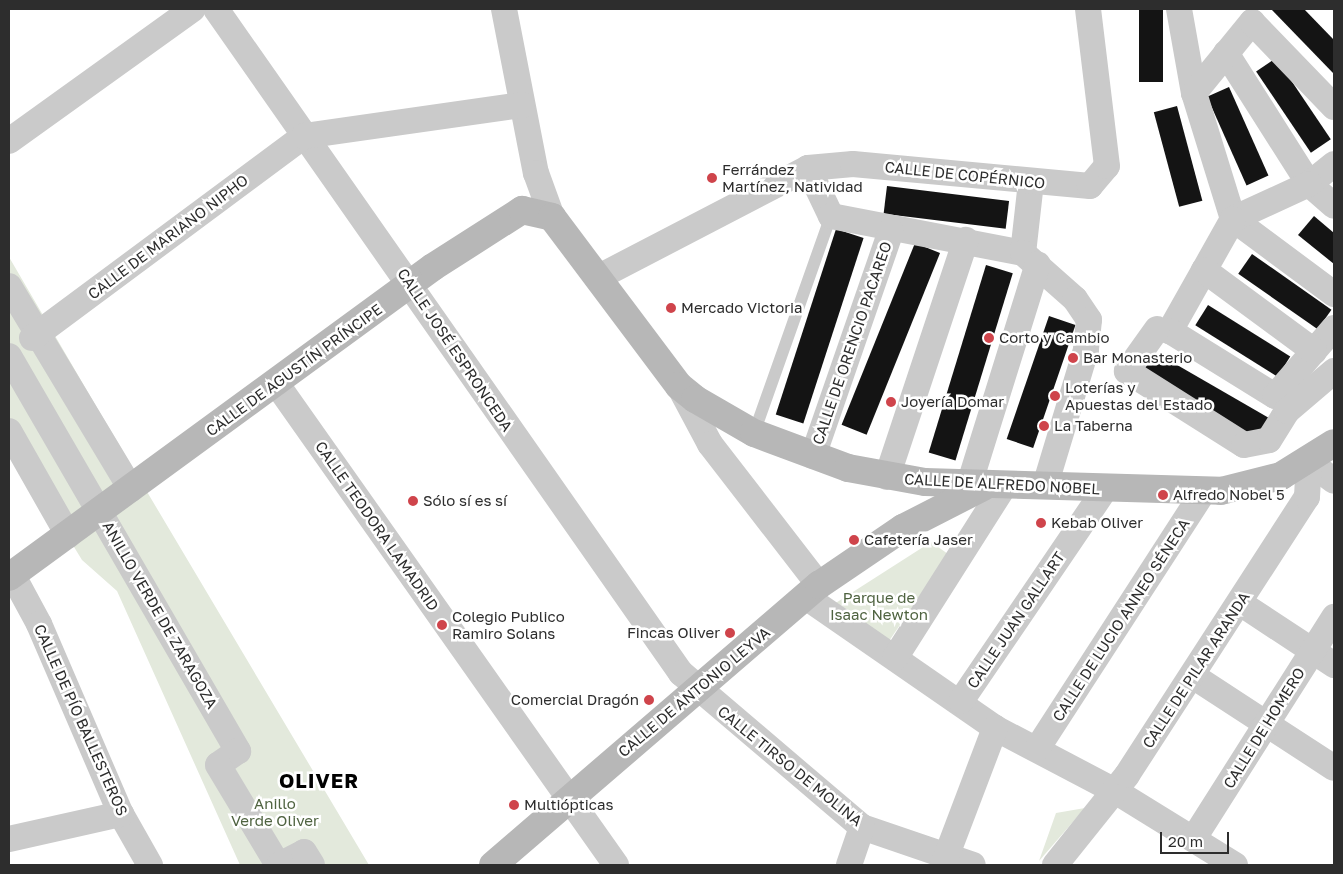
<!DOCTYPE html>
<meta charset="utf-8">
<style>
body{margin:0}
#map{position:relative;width:1343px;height:874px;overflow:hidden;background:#fff;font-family:"Golos Text",sans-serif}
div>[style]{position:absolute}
.green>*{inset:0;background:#e3e9dc}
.building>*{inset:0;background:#141414;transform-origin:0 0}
.lane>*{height:12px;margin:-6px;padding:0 6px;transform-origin:6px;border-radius:6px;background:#cacaca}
.street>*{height:26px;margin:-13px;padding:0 13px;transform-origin:13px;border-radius:13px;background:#cacaca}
.secondary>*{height:28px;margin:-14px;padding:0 14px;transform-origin:14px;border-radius:14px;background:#b7b7b7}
.dots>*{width:14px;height:14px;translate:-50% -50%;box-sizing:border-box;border:2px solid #fff;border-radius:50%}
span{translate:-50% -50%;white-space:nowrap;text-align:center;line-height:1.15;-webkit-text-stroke:5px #fff;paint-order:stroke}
.poi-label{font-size:15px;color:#2d2d2d}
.left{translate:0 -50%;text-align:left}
.right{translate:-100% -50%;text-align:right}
.street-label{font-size:15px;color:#2d2d2d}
.park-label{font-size:15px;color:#4f6340}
.district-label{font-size:20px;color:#000;font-weight:700;letter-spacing:1px}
.frame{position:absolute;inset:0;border:10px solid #2d2d2d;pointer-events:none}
.scale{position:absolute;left:1160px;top:832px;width:69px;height:22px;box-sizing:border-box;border:2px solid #2d2d2d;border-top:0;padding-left:6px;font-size:15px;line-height:18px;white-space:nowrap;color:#2d2d2d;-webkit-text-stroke:4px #fff;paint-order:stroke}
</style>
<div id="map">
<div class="green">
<div style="clip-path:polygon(9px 257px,96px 406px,369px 865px,240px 865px,117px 591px,82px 560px,9px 441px)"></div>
<div style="clip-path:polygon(931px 542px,948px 554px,887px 644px,831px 606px)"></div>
<div style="clip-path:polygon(1085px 808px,1039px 861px,1056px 813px)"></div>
</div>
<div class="building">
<div style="left:1139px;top:9px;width:24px;height:73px"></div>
<div style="clip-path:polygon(1271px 9px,1304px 9px,1334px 40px,1334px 74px)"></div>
<div style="left:1276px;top:58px;width:98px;height:24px;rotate:56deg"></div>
<div style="left:1229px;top:87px;width:97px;height:24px;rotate:66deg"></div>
<div style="left:1177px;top:106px;width:98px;height:24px;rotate:75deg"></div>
<div style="left:887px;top:186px;width:123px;height:28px;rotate:7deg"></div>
<div style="clip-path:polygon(1314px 216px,1334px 233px,1334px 264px,1298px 235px)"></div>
<div style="left:836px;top:229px;width:29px;height:195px;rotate:18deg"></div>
<div style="left:915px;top:243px;width:27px;height:196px;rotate:22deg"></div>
<div style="left:1252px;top:254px;width:97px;height:24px;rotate:35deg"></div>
<div style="left:986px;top:265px;width:28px;height:196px;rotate:17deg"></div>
<div style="left:1208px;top:305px;width:97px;height:24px;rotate:32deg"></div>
<div style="left:1049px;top:316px;width:28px;height:130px;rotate:19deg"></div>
<div style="left:1146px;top:347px;width:146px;height:24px;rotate:30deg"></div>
</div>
<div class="lane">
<div style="left:754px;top:433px;width:230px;rotate:-70.5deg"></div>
</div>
<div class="street">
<div style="left:216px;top:9px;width:811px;rotate:55deg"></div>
<div style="left:681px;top:673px;width:238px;rotate:40.4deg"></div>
<div style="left:862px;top:827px;width:117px;rotate:18.9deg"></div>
<div style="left:504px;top:9px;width:167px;rotate:79deg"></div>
<div style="left:536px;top:173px;width:47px;rotate:70deg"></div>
<div style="left:1179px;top:9px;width:85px;rotate:79.9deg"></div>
<div style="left:1194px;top:93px;width:132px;rotate:72.8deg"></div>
<div style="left:1233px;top:219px;width:126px;rotate:36.6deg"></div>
<div style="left:1226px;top:53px;width:155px;rotate:57.6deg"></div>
<div style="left:1309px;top:184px;width:33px;rotate:41deg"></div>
<div style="left:1194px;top:93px;width:92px;rotate:-50.8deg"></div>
<div style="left:1252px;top:22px;width:118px;rotate:46deg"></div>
<div style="left:9px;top:141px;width:226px;rotate:-35.7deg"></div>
<div style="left:1334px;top:164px;width:32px;rotate:141deg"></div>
<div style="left:1309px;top:184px;width:84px;rotate:155.3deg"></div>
<div style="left:1233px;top:219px;width:129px;rotate:119.4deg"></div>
<div style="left:1170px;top:331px;width:123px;rotate:31.8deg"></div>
<div style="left:1275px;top:396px;width:90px;rotate:-49.1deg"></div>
<div style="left:808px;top:168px;width:53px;rotate:64.4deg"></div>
<div style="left:831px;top:216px;width:196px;rotate:10.9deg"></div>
<div style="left:1031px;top:182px;width:71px;rotate:96.4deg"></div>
<div style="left:1023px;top:253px;width:69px;rotate:41.5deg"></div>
<div style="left:1075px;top:299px;width:25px;rotate:56deg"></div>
<div style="left:1089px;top:320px;width:30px;rotate:96deg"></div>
<div style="left:1086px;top:350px;width:142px;rotate:106.8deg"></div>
<div style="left:1204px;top:270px;width:137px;rotate:36.4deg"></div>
<div style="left:597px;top:278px;width:238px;rotate:-27.5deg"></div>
<div style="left:808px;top:168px;width:45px;rotate:-5.1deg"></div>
<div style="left:853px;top:164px;width:238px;rotate:5.3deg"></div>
<div style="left:1090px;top:186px;width:26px;rotate:-50deg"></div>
<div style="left:1107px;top:166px;width:158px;rotate:-96.9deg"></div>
<div style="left:9px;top:286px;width:237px;rotate:59deg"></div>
<div style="left:1157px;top:329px;width:52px;rotate:125.5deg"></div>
<div style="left:1127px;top:371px;width:138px;rotate:32.3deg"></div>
<div style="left:1244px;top:445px;width:25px;rotate:-11deg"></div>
<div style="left:1269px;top:440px;width:34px;rotate:-58deg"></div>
<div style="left:1287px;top:411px;width:62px;rotate:-40.4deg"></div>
<div style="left:32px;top:338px;width:339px;rotate:-36.6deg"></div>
<div style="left:304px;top:136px;width:220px;rotate:-8.1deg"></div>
<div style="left:9px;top:356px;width:457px;rotate:59.9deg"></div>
<div style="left:238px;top:751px;width:24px;rotate:145deg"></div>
<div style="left:218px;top:765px;width:117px;rotate:59deg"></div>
<div style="left:276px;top:383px;width:590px;rotate:54.8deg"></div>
<div style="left:679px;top:386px;width:66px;rotate:61.9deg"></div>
<div style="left:710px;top:444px;width:178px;rotate:52.3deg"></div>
<div style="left:9px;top:431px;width:120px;rotate:60.4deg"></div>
<div style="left:813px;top:456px;width:238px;rotate:-70.9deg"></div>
<div style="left:1309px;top:462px;width:31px;rotate:37deg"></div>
<div style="left:887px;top:477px;width:250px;rotate:-71.6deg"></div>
<div style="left:970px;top:482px;width:228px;rotate:-72.7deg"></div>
<div style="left:12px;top:574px;width:57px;rotate:61.6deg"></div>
<div style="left:39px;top:624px;width:207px;rotate:66.7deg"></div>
<div style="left:121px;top:814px;width:59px;rotate:60.4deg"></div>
<div style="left:806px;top:597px;width:230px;rotate:34.7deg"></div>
<div style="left:995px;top:728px;width:136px;rotate:27.7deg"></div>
<div style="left:1115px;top:791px;width:141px;rotate:31.7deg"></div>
<div style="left:1240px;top:603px;width:113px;rotate:33.4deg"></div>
<div style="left:895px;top:658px;width:205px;rotate:-57.6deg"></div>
<div style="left:1193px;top:676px;width:168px;rotate:33.1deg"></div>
<div style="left:961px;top:701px;width:256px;rotate:-55.8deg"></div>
<div style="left:1037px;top:749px;width:307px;rotate:-57.1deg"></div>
<div style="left:1194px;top:838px;width:262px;rotate:-57.6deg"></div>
<div style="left:9px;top:839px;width:115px;rotate:-12.6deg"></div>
<div style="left:279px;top:865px;width:28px;rotate:-27deg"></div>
<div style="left:304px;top:852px;width:15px;rotate:58deg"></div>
<div style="left:849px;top:865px;width:40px;rotate:-71.1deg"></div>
<div style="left:943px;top:865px;width:147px;rotate:-69.2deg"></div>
<div style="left:1055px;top:865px;width:115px;rotate:-51.3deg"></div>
<div style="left:1127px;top:775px;width:331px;rotate:-57.1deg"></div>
<div style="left:1307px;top:497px;width:35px;rotate:-87deg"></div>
</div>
<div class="secondary">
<div style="left:9px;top:577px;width:525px;rotate:-36.17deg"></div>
<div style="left:433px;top:267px;width:106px;rotate:-32.6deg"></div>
<div style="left:522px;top:210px;width:31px;rotate:13deg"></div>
<div style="left:552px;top:217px;width:211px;rotate:53.1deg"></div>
<div style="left:679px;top:386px;width:21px;rotate:39deg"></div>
<div style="left:695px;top:399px;width:68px;rotate:30deg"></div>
<div style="left:754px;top:433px;width:100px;rotate:20.4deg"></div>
<div style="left:848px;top:468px;width:78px;rotate:10.3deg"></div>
<div style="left:925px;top:482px;width:296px;rotate:1.7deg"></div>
<div style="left:1221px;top:491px;width:62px;rotate:-14deg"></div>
<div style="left:1281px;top:476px;width:62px;rotate:-31.9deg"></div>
<div style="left:493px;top:865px;width:430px;rotate:-40.7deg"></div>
<div style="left:819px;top:585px;width:102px;rotate:-34.2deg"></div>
<div style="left:903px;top:528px;width:90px;rotate:-27.1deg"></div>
</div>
<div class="dots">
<div style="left:712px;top:178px;background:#cf444b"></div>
<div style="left:671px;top:308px;background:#cf444b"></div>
<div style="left:989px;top:338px;background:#cf444b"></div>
<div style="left:1073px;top:358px;background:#cf444b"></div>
<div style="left:1055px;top:396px;background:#cf444b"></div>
<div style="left:891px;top:402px;background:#cf444b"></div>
<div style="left:1044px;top:426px;background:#cf444b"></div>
<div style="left:1163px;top:495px;background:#cf444b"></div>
<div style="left:413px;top:501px;background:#cf444b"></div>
<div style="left:1041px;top:523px;background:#cf444b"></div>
<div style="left:854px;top:540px;background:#cf444b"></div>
<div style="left:442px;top:625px;background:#cf444b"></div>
<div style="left:730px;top:633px;background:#cf444b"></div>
<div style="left:649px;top:700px;background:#cf444b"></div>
<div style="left:514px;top:805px;background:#cf444b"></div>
</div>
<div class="poi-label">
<span class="left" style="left:722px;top:178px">Ferrández<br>Martínez, Natividad</span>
<span class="left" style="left:681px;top:308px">Mercado Victoria</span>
<span class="left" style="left:999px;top:338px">Corto y Cambio</span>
<span class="left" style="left:1083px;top:358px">Bar Monasterio</span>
<span class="left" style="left:1065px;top:396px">Loterías y<br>Apuestas del Estado</span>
<span class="left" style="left:901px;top:402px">Joyería Domar</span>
<span class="left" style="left:1054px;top:426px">La Taberna</span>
<span class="left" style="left:1173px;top:495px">Alfredo Nobel 5</span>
<span class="left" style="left:423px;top:501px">Sólo sí es sí</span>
<span class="left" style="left:1051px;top:523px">Kebab Oliver</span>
<span class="left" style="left:864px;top:540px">Cafetería Jaser</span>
<span class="left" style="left:452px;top:625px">Colegio Publico<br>Ramiro Solans</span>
<span class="right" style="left:720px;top:633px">Fincas Oliver</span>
<span class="right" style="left:639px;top:700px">Comercial Dragón</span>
<span class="left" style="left:524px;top:805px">Multiópticas</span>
</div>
<div class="street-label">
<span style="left:965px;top:175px;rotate:6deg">CALLE DE COPÉRNICO</span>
<span style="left:168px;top:237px;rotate:-37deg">CALLE DE MARIANO NIPHO</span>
<span style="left:852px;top:343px;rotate:-71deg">CALLE DE ORENCIO PACAREO</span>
<span style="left:455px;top:350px;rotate:56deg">CALLE JOSÉ ESPRONCEDA</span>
<span style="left:294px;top:370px;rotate:-36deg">CALLE DE AGUSTÍN PRÍNCIPE</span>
<span style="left:1002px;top:484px;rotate:3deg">CALLE DE ALFREDO NOBEL</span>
<span style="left:377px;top:526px;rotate:55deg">CALLE TEODORA LAMADRID</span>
<span style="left:160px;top:615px;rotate:60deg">ANILLO VERDE DE ZARAGOZA</span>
<span style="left:1016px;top:620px;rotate:-56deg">CALLE JUAN GALLART</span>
<span style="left:1121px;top:620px;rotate:-57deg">CALLE DE LUCIO ANNEO SÉNECA</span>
<span style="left:1196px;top:670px;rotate:-57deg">CALLE DE PILAR ARANDA</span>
<span style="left:694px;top:692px;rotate:-40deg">CALLE DE ANTONIO LEYVA</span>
<span style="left:81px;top:720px;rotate:66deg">CALLE DE PÍO BALLESTEROS</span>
<span style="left:1264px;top:728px;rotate:-58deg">CALLE DE HOMERO</span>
<span style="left:790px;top:766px;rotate:39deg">CALLE TIRSO DE MOLINA</span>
</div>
<div class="park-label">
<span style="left:879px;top:606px">Parque de<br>Isaac Newton</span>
<span style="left:275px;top:812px">Anillo<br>Verde Oliver</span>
</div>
<div class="district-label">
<span style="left:319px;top:780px">OLIVER</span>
</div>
<div class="frame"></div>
<div class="scale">20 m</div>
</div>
